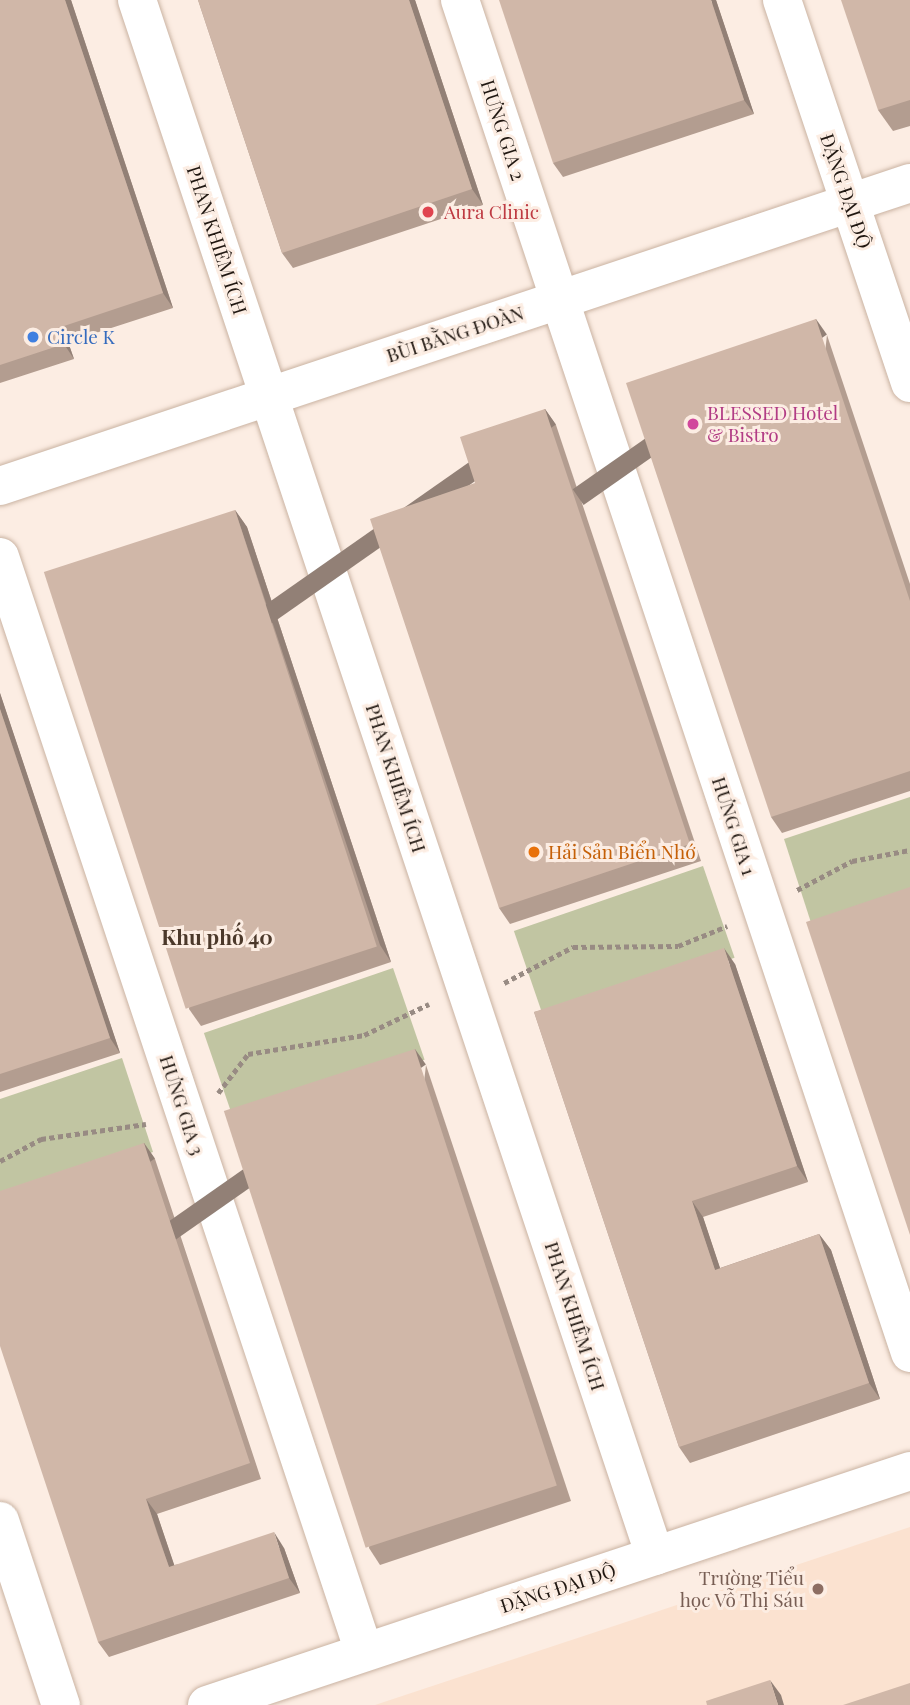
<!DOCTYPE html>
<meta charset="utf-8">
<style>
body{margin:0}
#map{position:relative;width:910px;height:1705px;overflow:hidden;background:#fcede3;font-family:"Playfair Display",serif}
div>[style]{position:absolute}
.built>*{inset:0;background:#fbe2d0}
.green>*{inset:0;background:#c1c5a2;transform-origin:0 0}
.path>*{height:4.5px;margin-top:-2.25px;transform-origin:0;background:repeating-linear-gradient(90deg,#988b83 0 5px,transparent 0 8.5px)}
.roads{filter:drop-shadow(0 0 2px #cab3a2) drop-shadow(0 0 2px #cab3a2)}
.street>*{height:38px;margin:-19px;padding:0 19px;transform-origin:19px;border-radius:19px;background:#fff}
.secondary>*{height:38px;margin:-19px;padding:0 19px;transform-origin:19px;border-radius:19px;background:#fff}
.wall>*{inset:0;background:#b39d90}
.shaded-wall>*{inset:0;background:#928076;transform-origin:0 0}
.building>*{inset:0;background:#d0b7a8;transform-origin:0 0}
.dots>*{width:19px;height:19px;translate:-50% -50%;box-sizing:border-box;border:4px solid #fcede3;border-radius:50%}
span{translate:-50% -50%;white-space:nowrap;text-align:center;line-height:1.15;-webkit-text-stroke:6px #fcede3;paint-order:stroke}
.street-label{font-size:19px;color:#201711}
.health-label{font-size:19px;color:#be3a42}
.left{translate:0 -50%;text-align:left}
.shop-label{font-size:19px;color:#366cbe}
.hotel-label{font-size:19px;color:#b23c85}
.food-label{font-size:19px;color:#c56008}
.education-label{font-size:19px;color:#785e54}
.right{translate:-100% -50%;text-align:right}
.neighbourhood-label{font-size:21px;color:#4b382a;font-weight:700}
</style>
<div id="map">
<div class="built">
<div style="clip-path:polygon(910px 1527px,910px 1705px,375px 1705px,626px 1622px)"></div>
</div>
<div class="green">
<div style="clip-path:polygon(910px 797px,910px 900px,814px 932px,784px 839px)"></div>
<div style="left:703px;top:866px;width:97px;height:200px;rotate:71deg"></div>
<div style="left:393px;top:968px;width:97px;height:200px;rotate:71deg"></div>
<div style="clip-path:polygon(122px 1058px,153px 1152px,0 1204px,0 1099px)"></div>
</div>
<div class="path">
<div style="left:797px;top:890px;width:62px;rotate:-27.8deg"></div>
<div style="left:852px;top:861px;width:59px;rotate:-10.7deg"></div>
<div style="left:504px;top:983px;width:78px;rotate:-27.6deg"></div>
<div style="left:573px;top:947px;width:105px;rotate:-0.5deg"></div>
<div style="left:678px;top:946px;width:53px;rotate:-22.2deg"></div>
<div style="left:218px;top:1093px;width:49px;rotate:-52.4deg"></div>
<div style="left:248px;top:1054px;width:118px;rotate:-9.3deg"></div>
<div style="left:364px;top:1035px;width:72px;rotate:-25.5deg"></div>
<div style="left:0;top:1161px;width:47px;rotate:-28.2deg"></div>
<div style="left:41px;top:1139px;width:106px;rotate:-8.1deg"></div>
</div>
<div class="roads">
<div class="street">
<div style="left:137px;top:0;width:1640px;rotate:71.59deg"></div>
<div style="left:460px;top:0;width:1426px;rotate:71.6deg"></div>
<div style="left:782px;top:0;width:404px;rotate:71.5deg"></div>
<div style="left:850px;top:203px;width:63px;rotate:-18.4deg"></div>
<div style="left:0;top:557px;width:1154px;rotate:71.61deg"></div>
<div style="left:0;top:1521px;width:194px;rotate:71.7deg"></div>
<div style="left:207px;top:1705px;width:741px;rotate:-18.41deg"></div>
</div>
<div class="secondary">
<div style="left:0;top:486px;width:896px;rotate:-18.41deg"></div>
</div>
</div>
<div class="wall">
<div style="clip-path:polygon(0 0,71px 0,173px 308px,68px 342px,74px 359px,0 383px)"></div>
<div style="clip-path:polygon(198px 0,415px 0,483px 205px,293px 268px,282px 253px)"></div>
<div style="clip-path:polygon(716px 0,754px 114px,563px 177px,553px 163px)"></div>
<div style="clip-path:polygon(910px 0,910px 126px,893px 131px,878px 110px)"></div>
<div style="clip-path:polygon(827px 335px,910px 584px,910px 791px,782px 833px,771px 817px)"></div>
<div style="clip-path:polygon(545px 409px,556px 425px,701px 861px,510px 924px,499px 908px,475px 483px)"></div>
<div style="clip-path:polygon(235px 510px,247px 527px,391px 962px,201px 1026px,189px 1009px)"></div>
<div style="clip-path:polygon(0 693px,120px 1053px,0 1092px)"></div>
<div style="clip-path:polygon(735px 964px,808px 1182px,703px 1217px,720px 1268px,819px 1234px,831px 1250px,880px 1399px,690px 1463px,679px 1447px,534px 1012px)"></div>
<div style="clip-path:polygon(426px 1065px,571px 1501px,380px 1565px,369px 1548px)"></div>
<div style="clip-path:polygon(144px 1143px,155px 1159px,261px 1479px,157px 1514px,174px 1565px,284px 1548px,300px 1593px,109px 1657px,98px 1642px)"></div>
</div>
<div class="shaded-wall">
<div style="clip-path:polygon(65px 0,71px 0,173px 308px,163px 293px)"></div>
<div style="clip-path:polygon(409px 0,415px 0,483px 205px,472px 189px)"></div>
<div style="clip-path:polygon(711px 0,716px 0,754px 114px,744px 100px)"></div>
<div style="left:816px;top:319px;width:19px;height:297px;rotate:55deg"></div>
<div style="clip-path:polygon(58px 328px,68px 342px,74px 359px,64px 344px)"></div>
<div style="left:545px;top:409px;width:19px;height:459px;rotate:55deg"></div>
<div style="clip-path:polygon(235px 510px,247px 527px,391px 962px,380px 945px)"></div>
<div style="clip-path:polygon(0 693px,120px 1053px,110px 1038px,0 709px)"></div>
<div style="clip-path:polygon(724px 948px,735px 964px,808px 1182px,797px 1166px)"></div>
<div style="left:415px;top:1049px;width:19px;height:459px;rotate:55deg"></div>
<div style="left:144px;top:1143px;width:19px;height:337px;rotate:55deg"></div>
<div style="clip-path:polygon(692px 1201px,703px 1217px,726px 1286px,715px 1270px)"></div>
<div style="clip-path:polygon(819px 1234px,831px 1250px,880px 1399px,869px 1383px)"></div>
<div style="clip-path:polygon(146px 1499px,157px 1514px,180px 1582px,169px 1567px)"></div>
<div style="clip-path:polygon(274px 1532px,284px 1548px,300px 1593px,289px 1578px)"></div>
<div style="clip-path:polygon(770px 1680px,781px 1695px,784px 1705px,778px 1705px)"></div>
</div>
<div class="building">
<div style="clip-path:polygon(0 0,65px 0,163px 293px,58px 328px,64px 344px,0 365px)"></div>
<div style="clip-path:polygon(198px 0,409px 0,472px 189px,282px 253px)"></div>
<div style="clip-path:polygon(499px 0,711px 0,744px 100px,553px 163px)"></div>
<div style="clip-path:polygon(841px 0,910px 0,910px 100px,878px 110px)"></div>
<div style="clip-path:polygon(816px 319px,910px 601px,910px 771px,771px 817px,626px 383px)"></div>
<div style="clip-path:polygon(545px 409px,690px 844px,499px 908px,370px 519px,475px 483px,460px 437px)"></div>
<div style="left:235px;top:510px;width:459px;height:201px;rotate:72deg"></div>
<div style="clip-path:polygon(0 709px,110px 1038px,0 1074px)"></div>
<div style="clip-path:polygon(910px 887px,910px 1235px,806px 922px)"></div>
<div style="clip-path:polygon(724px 948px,797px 1166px,692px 1201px,715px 1270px,819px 1234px,869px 1383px,679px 1447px,534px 1012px)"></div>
<div style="left:415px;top:1049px;width:459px;height:201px;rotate:72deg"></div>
<div style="clip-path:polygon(144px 1143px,250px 1463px,146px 1499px,157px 1533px,169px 1567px,274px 1532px,289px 1578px,98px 1642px,0 1346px,0 1191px)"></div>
<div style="clip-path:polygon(770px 1680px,778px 1705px,707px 1705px,706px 1701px)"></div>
<div style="clip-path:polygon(910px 1683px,910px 1705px,843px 1705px)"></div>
</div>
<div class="dots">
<div style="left:428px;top:212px;background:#e0444e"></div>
<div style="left:33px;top:337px;background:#3f7fe0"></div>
<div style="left:693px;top:424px;background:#d1479c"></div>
<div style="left:534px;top:852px;background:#e8710a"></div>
<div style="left:818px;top:1589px;background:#8d6e63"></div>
</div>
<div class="street-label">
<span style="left:503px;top:130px;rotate:72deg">HƯNG GIA 2</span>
<span style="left:846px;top:191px;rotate:71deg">ĐẶNG ĐẠI ĐỘ</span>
<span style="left:217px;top:240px;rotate:72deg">PHAN KHIÊM ÍCH</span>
<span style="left:455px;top:334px;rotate:-18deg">BÙI BẰNG ĐOÀN</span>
<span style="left:396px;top:778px;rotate:72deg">PHAN KHIÊM ÍCH</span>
<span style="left:734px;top:826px;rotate:72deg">HƯNG GIA 1</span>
<span style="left:182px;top:1105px;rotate:72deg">HƯNG GIA 3</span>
<span style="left:575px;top:1316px;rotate:72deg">PHAN KHIÊM ÍCH</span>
<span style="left:558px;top:1588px;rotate:-18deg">ĐẶNG ĐẠI ĐỘ</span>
</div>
<div class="health-label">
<span class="left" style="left:444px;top:212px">Aura Clinic</span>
</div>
<div class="shop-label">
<span class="left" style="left:47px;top:337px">Circle K</span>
</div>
<div class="hotel-label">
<span class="left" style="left:707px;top:424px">BLESSED Hotel<br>&amp; Bistro</span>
</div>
<div class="food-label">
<span class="left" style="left:548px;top:852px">Hải Sản Biển Nhớ</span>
</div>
<div class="education-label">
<span class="right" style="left:804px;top:1589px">Trường Tiểu<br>học Vỗ Thị Sáu</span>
</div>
<div class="neighbourhood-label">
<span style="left:217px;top:936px">Khu phố 40</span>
</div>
</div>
